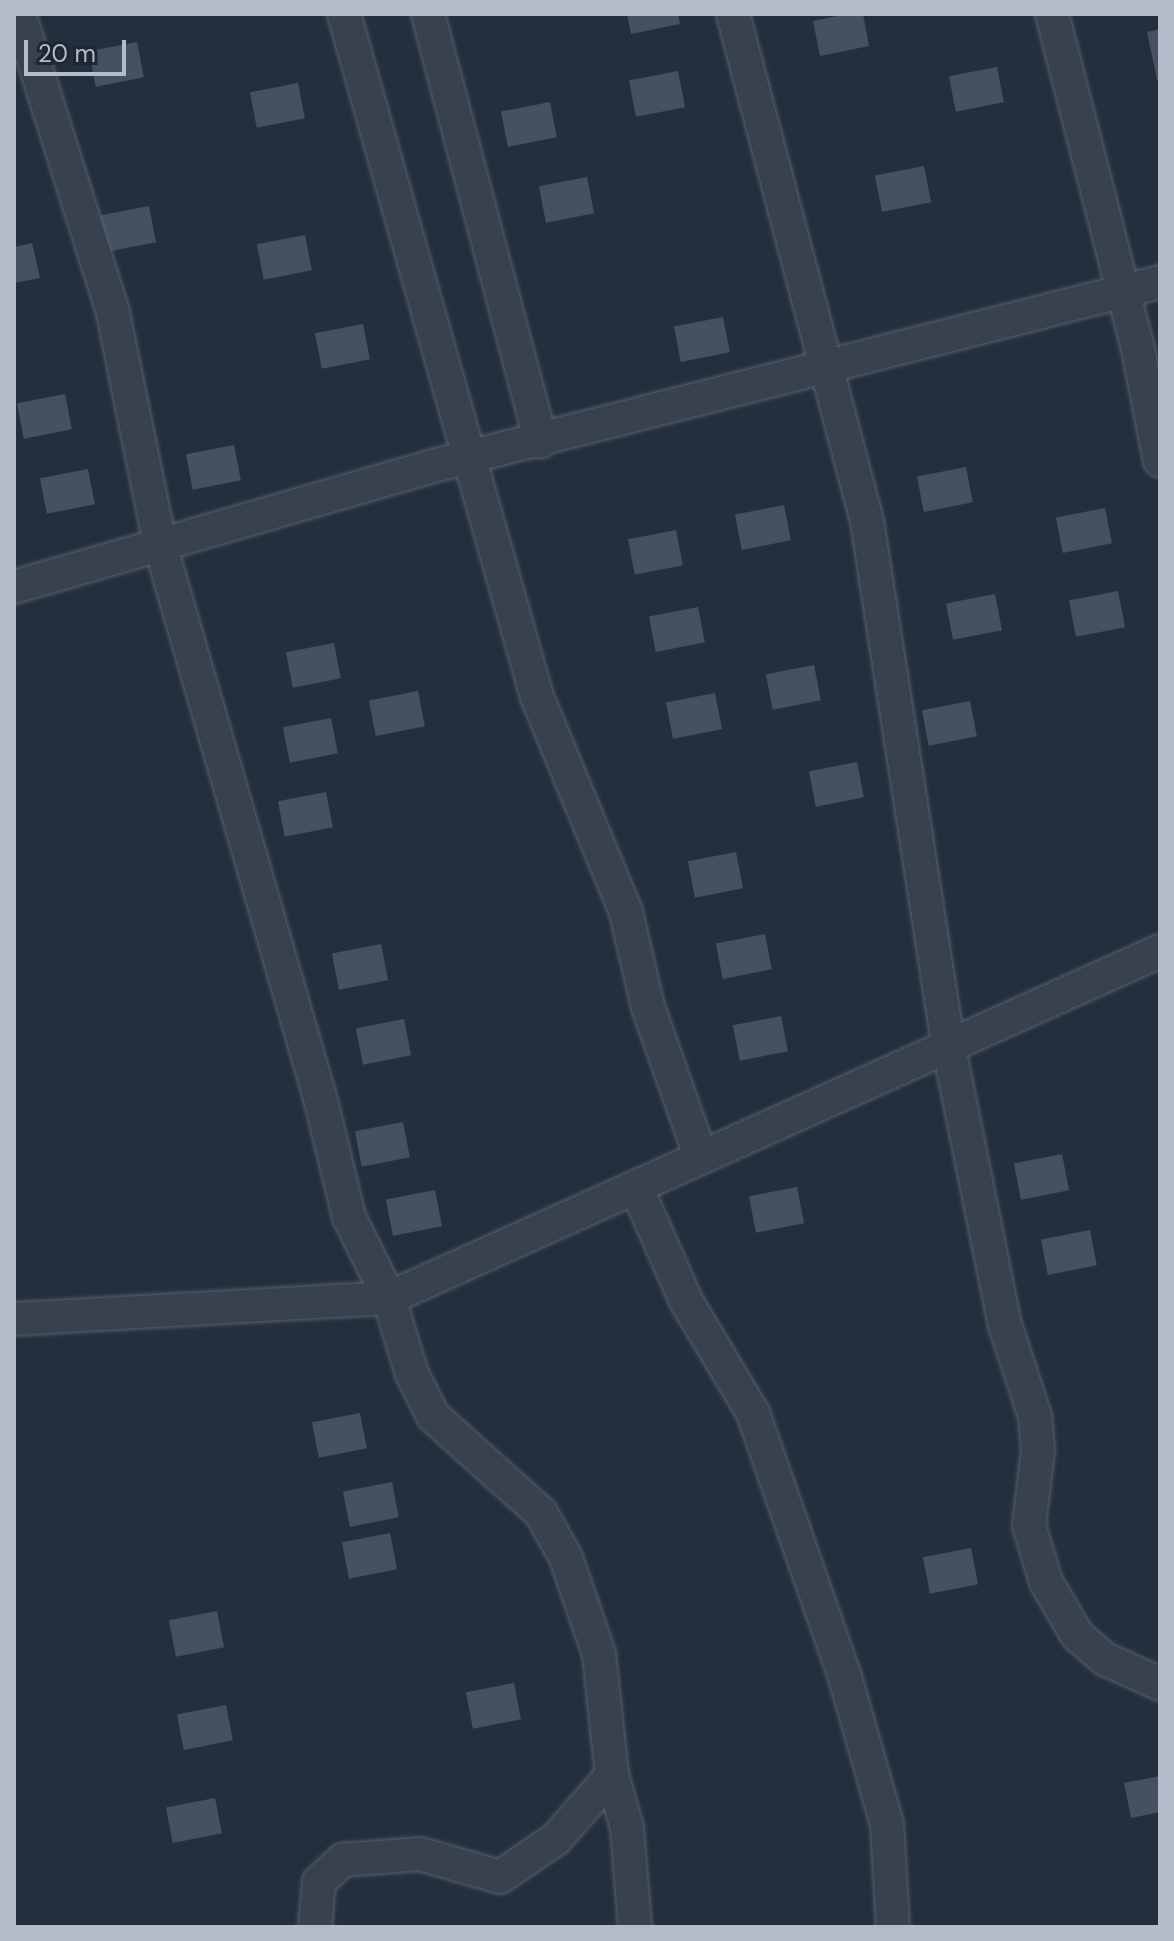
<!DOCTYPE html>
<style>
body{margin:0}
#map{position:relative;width:1174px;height:1941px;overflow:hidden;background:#242f3e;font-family:"DM Sans",sans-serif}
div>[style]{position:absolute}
.building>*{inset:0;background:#455162;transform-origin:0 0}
.roads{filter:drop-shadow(0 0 2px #565f6c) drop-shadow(0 0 2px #565f6c)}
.street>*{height:32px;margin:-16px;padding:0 16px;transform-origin:16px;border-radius:16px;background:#38414e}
span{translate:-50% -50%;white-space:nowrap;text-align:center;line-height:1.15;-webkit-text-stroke:7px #1d2633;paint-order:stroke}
.frame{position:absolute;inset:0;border:16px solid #b4bcc9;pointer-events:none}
.scale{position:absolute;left:24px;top:40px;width:102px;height:36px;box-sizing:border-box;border:4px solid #b4bcc9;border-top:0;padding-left:10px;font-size:24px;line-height:28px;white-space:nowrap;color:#b4bcc9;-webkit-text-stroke:6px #1d2633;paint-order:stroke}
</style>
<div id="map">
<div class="building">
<div style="clip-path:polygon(627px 14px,678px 14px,680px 24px,631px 34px)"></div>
<div style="clip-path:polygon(847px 14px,863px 14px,869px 46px,820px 56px,813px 21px)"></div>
<div style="clip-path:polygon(1160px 29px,1160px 80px,1157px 80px,1147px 32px)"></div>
<div style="left:137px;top:42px;width:36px;height:49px;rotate:79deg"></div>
<div style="left:997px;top:67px;width:36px;height:49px;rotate:79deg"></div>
<div style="left:678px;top:71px;width:37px;height:50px;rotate:79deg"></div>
<div style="left:298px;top:83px;width:36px;height:49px;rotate:79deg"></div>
<div style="left:550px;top:102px;width:36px;height:50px;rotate:79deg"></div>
<div style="left:924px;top:166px;width:37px;height:50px;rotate:79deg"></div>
<div style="left:587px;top:177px;width:37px;height:49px;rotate:79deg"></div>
<div style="left:149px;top:206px;width:37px;height:50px;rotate:79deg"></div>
<div style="left:305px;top:235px;width:36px;height:49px;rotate:79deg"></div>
<div style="clip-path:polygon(32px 243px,40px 278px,14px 283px,14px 247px)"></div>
<div style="left:723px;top:317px;width:36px;height:50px;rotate:79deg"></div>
<div style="left:363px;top:324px;width:36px;height:49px;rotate:79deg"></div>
<div style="left:65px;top:394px;width:36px;height:49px;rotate:79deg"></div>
<div style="left:234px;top:445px;width:36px;height:49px;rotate:79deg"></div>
<div style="left:966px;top:467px;width:36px;height:50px;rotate:79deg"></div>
<div style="left:88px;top:469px;width:36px;height:49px;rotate:79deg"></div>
<div style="left:784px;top:505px;width:36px;height:50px;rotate:79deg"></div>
<div style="left:1105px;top:508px;width:36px;height:50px;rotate:79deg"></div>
<div style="left:676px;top:530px;width:36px;height:49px;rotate:79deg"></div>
<div style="left:1118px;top:591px;width:37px;height:50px;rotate:79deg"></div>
<div style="left:995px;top:594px;width:37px;height:50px;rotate:79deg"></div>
<div style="left:698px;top:607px;width:36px;height:50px;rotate:79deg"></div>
<div style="left:334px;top:643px;width:36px;height:49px;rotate:79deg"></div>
<div style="left:814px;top:665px;width:36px;height:49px;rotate:79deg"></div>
<div style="left:418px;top:691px;width:36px;height:50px;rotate:79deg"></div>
<div style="left:715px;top:693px;width:37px;height:50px;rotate:79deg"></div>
<div style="left:970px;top:701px;width:36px;height:49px;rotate:79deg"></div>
<div style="left:331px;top:718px;width:36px;height:49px;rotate:79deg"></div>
<div style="left:857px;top:762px;width:36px;height:49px;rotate:79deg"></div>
<div style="left:326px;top:792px;width:36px;height:49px;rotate:79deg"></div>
<div style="left:736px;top:852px;width:37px;height:49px;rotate:79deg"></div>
<div style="left:765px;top:934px;width:36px;height:50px;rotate:79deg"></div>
<div style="left:381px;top:944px;width:37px;height:50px;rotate:79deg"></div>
<div style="left:781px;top:1016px;width:36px;height:49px;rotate:79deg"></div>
<div style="left:404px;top:1019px;width:37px;height:49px;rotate:79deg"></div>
<div style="left:403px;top:1122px;width:36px;height:49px;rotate:79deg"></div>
<div style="left:1062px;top:1154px;width:37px;height:49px;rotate:79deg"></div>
<div style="left:797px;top:1187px;width:37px;height:49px;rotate:79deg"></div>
<div style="left:435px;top:1190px;width:37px;height:50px;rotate:79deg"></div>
<div style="left:1090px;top:1230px;width:36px;height:50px;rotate:79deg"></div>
<div style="left:360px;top:1413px;width:36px;height:49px;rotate:79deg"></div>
<div style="left:392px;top:1482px;width:36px;height:50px;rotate:79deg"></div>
<div style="left:390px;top:1533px;width:37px;height:49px;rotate:79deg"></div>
<div style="left:971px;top:1548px;width:37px;height:49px;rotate:79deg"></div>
<div style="left:217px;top:1611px;width:37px;height:49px;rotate:79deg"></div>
<div style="left:514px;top:1683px;width:37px;height:49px;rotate:79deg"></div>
<div style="left:226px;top:1705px;width:36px;height:50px;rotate:79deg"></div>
<div style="clip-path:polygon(1160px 1776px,1160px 1812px,1131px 1818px,1124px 1783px)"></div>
<div style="left:215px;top:1798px;width:36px;height:50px;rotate:79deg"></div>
</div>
<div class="roads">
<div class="street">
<div style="left:19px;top:14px;width:313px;rotate:72.5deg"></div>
<div style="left:113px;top:313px;width:236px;rotate:78.5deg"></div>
<div style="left:160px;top:544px;width:580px;rotate:73.88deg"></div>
<div style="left:321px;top:1101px;width:119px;rotate:76.4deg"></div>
<div style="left:349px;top:1217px;width:90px;rotate:63.7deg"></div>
<div style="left:389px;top:1298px;width:79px;rotate:73.2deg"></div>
<div style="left:412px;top:1374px;width:47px;rotate:63.4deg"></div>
<div style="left:433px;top:1416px;width:145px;rotate:41.9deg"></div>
<div style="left:541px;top:1513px;width:51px;rotate:60.9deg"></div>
<div style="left:566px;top:1558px;width:102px;rotate:71deg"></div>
<div style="left:599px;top:1654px;width:122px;rotate:83.9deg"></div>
<div style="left:612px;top:1775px;width:55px;rotate:74.2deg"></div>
<div style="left:627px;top:1828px;width:99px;rotate:85.4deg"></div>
<div style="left:344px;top:14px;width:710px;rotate:74.22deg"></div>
<div style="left:537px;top:697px;width:233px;rotate:67.5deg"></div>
<div style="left:626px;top:912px;width:98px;rotate:77deg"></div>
<div style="left:648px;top:1007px;width:157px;rotate:70.6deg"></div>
<div style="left:428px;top:14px;width:442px;rotate:75.2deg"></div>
<div style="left:733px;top:14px;width:524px;rotate:75.2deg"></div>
<div style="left:867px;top:521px;width:528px;rotate:81.18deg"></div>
<div style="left:948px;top:1043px;width:288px;rotate:78.6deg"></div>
<div style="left:1005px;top:1325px;width:96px;rotate:71.8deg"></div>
<div style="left:1035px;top:1416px;width:34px;rotate:85deg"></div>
<div style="left:1038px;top:1450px;width:76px;rotate:96.8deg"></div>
<div style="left:1029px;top:1525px;width:59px;rotate:73.4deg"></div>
<div style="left:1046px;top:1582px;width:61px;rotate:59.7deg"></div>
<div style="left:1077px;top:1635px;width:37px;rotate:41deg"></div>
<div style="left:1105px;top:1659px;width:60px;rotate:24.4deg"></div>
<div style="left:1052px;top:14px;width:346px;rotate:75.6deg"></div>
<div style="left:1138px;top:349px;width:114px;rotate:78.9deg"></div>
<div style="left:14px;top:587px;width:436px;rotate:-16.1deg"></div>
<div style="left:433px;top:466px;width:750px;rotate:-14.2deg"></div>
<div style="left:636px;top:1187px;width:124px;rotate:66.3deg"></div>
<div style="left:686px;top:1301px;width:131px;rotate:59.1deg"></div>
<div style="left:753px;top:1413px;width:280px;rotate:70.8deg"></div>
<div style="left:845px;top:1677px;width:153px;rotate:74.1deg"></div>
<div style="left:887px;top:1824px;width:103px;rotate:86.7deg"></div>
<div style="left:14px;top:1319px;width:376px;rotate:-3.2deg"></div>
<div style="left:389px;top:1298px;width:845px;rotate:-24.23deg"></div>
<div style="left:315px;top:1927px;width:45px;rotate:-84.9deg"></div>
<div style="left:319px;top:1882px;width:33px;rotate:-43deg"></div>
<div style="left:343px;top:1860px;width:77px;rotate:-4.5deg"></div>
<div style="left:420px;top:1854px;width:83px;rotate:16deg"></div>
<div style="left:500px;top:1877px;width:68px;rotate:-34.2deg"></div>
<div style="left:556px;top:1839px;width:85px;rotate:-48.8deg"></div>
</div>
</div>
<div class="frame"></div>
<div class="scale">20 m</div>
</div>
